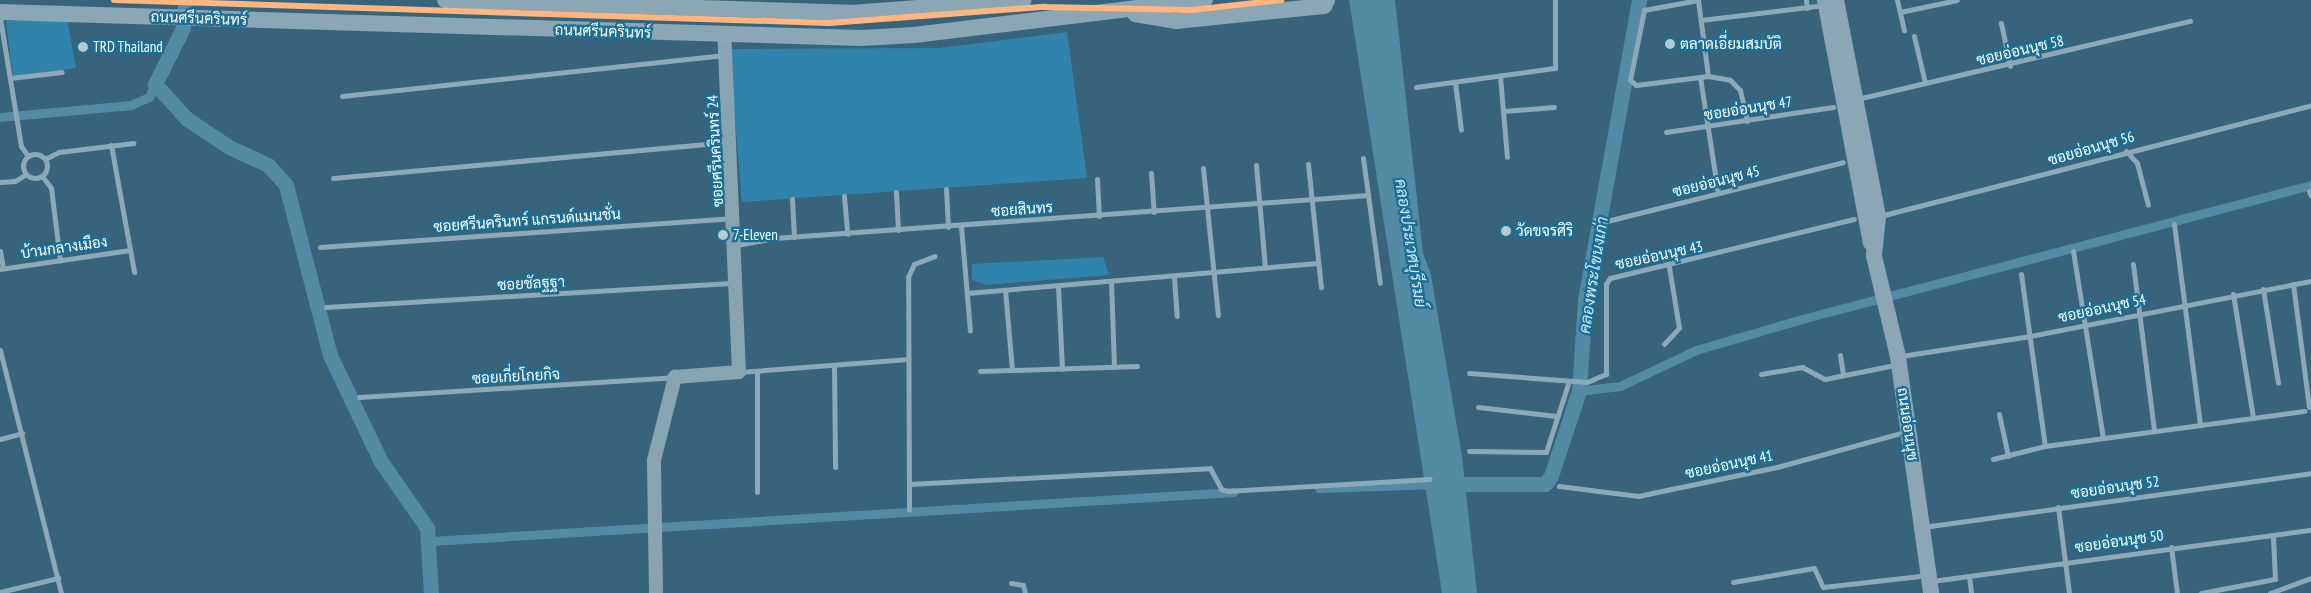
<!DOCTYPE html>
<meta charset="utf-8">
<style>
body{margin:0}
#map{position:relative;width:2311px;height:593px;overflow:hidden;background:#37647a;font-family:"PT Sans Narrow",Sarabun,sans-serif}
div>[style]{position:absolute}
.green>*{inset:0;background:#3084ac}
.water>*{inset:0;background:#538aa4}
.canal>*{height:9px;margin:-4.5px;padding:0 4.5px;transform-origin:4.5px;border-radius:4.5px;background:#538aa4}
.river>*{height:15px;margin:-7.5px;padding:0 7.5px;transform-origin:7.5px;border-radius:7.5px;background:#538aa4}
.street>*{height:5px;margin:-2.5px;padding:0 2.5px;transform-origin:2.5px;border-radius:2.5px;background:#8da8b6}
.street>.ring{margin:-2.5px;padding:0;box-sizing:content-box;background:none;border:5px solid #8da8b6;border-radius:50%}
.secondary>*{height:14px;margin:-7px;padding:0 7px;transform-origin:7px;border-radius:7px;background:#87a4b1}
.primary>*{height:16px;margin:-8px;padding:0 8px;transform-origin:8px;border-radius:8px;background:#8ba6b4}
.metro-1>*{height:6px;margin:-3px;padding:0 3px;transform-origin:3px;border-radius:3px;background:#ffb580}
.dots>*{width:14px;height:14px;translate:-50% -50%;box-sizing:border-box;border:2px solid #1b6e96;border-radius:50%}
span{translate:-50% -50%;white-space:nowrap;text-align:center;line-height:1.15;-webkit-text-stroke:4.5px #1b6e96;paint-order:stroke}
.street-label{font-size:15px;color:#fff}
.poi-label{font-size:15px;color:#fff}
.left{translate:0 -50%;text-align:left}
.water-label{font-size:16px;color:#cbebf8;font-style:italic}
</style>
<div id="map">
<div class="green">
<div style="clip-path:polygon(67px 19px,76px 68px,13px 76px,6px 21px)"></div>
<div style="clip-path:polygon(1067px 32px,1087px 178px,742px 202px,729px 49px,940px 48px)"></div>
<div style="clip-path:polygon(1103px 257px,1109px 275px,986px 285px,972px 280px,972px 264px)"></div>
</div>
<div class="water">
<div style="clip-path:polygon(1349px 0,1395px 0,1423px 253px,1431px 275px,1462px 456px,1477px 593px,1442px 593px)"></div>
</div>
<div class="canal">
<div style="left:0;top:117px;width:132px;rotate:-5.2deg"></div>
<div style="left:131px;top:105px;width:20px;rotate:-24deg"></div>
<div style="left:149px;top:97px;width:14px;rotate:-65deg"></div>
<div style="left:1579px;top:391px;width:41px;rotate:-7deg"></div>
<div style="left:1620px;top:386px;width:84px;rotate:-25.3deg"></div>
<div style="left:1696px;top:350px;width:110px;rotate:-16.3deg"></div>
<div style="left:1802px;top:319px;width:526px;rotate:-14.75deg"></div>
<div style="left:1319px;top:488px;width:120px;rotate:-1.9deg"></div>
<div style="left:431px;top:541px;width:804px;rotate:-3.49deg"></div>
</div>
<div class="river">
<div style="left:185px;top:0;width:28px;rotate:94deg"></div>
<div style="left:183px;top:28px;width:63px;rotate:116.6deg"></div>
<div style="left:155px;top:84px;width:47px;rotate:47.6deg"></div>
<div style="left:187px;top:119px;width:50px;rotate:33.7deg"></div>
<div style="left:229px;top:147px;width:43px;rotate:24.8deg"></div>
<div style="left:268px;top:165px;width:27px;rotate:48deg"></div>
<div style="left:286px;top:185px;width:176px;rotate:75.5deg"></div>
<div style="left:330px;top:355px;width:116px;rotate:64.5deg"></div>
<div style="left:380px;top:460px;width:83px;rotate:55.3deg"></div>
<div style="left:427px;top:528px;width:65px;rotate:86.5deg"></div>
<div style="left:1452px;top:489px;width:5px;rotate:-90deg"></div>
<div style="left:1452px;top:484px;width:93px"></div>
<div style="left:1545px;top:484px;width:10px;rotate:-53deg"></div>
<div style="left:1551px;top:476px;width:89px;rotate:-71.8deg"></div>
<div style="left:1579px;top:391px;width:91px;rotate:-86.2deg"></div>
<div style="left:1585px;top:300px;width:305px;rotate:-79.8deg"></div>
</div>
<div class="street">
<div style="left:1698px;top:0;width:55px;rotate:169.5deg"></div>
<div style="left:1644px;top:10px;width:71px;rotate:101.3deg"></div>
<div style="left:1630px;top:80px;width:8px;rotate:40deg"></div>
<div style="left:1636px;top:85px;width:73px;rotate:-7.1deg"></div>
<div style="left:1708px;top:76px;width:22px;rotate:10deg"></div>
<div style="left:1730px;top:80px;width:14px;rotate:45deg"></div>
<div style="left:1740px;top:90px;width:32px;rotate:77deg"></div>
<div style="left:1698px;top:0;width:77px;rotate:82.5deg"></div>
<div style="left:1806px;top:0;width:8px;rotate:83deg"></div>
<div style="left:1897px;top:0;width:31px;rotate:77deg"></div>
<div style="left:1900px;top:12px;width:58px;rotate:-11.9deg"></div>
<div style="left:0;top:18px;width:130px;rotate:80.7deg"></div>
<div style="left:21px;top:146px;width:12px;rotate:55deg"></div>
<div style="left:1701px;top:20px;width:116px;rotate:-6.9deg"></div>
<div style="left:2001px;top:23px;width:44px;rotate:78.2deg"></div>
<div style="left:1914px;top:36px;width:48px;rotate:76.8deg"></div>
<div style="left:1500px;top:76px;width:81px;rotate:85.1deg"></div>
<div style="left:1700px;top:77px;width:117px;rotate:81.2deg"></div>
<div style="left:10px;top:78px;width:52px;rotate:-6.6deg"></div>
<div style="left:1455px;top:82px;width:48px;rotate:82.9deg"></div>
<div style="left:1416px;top:87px;width:140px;rotate:-7.8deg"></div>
<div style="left:1555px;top:68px;width:68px;rotate:-90deg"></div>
<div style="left:342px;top:96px;width:385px;rotate:-6.1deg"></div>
<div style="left:1857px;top:99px;width:342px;rotate:-13.2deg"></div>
<div style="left:1504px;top:111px;width:50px;rotate:-4.6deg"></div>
<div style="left:1666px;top:132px;width:169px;rotate:-8.5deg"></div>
<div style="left:111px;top:145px;width:129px;rotate:79.7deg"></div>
<div style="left:2126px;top:151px;width:16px;rotate:47deg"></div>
<div style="left:2137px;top:163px;width:43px;rotate:75.3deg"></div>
<div class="ring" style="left:23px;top:154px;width:19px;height:19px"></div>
<div style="left:1363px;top:158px;width:126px;rotate:82.3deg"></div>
<div style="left:45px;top:159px;width:16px;rotate:-27deg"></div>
<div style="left:59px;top:152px;width:75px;rotate:-6.9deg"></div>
<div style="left:1308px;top:164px;width:124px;rotate:84deg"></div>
<div style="left:1256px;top:165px;width:103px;rotate:85deg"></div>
<div style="left:1203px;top:168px;width:148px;rotate:84.2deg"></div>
<div style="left:1151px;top:173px;width:39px;rotate:86deg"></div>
<div style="left:42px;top:176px;width:15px;rotate:53deg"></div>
<div style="left:51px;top:188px;width:73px;rotate:82.9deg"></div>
<div style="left:333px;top:178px;width:397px;rotate:-5.2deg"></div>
<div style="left:1097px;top:179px;width:37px;rotate:87deg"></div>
<div style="left:0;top:182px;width:15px;rotate:-4deg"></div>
<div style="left:15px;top:181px;width:13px;rotate:-32deg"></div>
<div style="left:946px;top:189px;width:38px;rotate:87deg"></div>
<div style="left:2309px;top:191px;width:5px;rotate:68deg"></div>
<div style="left:896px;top:192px;width:38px;rotate:87deg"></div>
<div style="left:844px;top:196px;width:38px;rotate:85deg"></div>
<div style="left:792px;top:199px;width:38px;rotate:87deg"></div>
<div style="left:1880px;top:216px;width:445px;rotate:-14.4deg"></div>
<div style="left:1595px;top:220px;width:12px;rotate:5deg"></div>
<div style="left:1607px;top:221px;width:243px;rotate:-14deg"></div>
<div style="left:2174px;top:224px;width:203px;rotate:82.6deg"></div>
<div style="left:961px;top:226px;width:105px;rotate:85.1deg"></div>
<div style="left:735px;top:234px;width:39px;rotate:6deg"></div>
<div style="left:736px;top:245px;width:39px;rotate:-10deg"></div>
<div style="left:774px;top:238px;width:596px;rotate:-4.14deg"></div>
<div style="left:320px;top:247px;width:412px;rotate:-4deg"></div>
<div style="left:0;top:251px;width:17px;rotate:80deg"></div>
<div style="left:2073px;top:251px;width:189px;rotate:80.9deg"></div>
<div style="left:2133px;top:264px;width:168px;rotate:82.8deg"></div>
<div style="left:0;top:269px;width:131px;rotate:-8.3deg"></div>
<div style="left:2021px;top:274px;width:174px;rotate:82.1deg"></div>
<div style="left:1174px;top:277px;width:39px;rotate:86deg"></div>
<div style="left:1111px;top:281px;width:86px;rotate:88deg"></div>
<div style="left:2293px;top:284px;width:124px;rotate:82.6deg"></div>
<div style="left:1058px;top:286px;width:83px;rotate:87.2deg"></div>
<div style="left:2263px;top:289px;width:95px;rotate:80.9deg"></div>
<div style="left:967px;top:293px;width:352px;rotate:-4.9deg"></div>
<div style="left:2233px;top:294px;width:126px;rotate:80.8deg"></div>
<div style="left:326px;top:307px;width:410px;rotate:-3.4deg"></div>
<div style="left:1664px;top:344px;width:22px;rotate:-47deg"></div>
<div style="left:1679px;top:328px;width:62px;rotate:-99.3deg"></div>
<div style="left:0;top:350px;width:251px;rotate:75.9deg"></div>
<div style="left:1840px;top:355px;width:20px;rotate:81deg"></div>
<div style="left:1901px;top:356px;width:131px;rotate:-8.8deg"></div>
<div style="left:2030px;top:336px;width:286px;rotate:-11.1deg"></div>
<div style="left:834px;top:365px;width:102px;rotate:89.4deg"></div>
<div style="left:1012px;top:370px;width:125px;rotate:-1.8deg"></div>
<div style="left:980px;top:371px;width:32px;rotate:-2deg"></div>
<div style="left:1012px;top:370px;width:80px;rotate:-95deg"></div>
<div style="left:740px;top:372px;width:169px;rotate:-4.4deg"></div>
<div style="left:1469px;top:373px;width:118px;rotate:4.4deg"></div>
<div style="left:1587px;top:382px;width:21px;rotate:-23deg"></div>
<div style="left:1606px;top:374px;width:90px;rotate:-90deg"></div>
<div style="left:1606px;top:284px;width:7px;rotate:-56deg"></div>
<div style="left:1610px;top:278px;width:251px;rotate:-13.6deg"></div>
<div style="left:1761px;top:374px;width:42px;rotate:-9.7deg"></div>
<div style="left:1802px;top:367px;width:26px;rotate:28deg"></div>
<div style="left:1825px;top:379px;width:66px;rotate:-11.3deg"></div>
<div style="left:359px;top:397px;width:315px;rotate:-3.6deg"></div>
<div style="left:1478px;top:407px;width:79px;rotate:6.6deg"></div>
<div style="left:1999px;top:414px;width:43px;rotate:77.9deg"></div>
<div style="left:0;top:439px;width:23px;rotate:-15deg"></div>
<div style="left:1469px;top:451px;width:77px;rotate:0.7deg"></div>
<div style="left:1546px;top:452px;width:71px;rotate:-72.1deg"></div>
<div style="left:1993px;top:459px;width:54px;rotate:-14deg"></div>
<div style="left:2045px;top:446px;width:262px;rotate:-7.7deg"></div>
<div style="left:909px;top:484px;width:301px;rotate:-3deg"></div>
<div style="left:1210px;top:468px;width:24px;rotate:62deg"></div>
<div style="left:1221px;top:489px;width:6px;rotate:18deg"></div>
<div style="left:1227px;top:491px;width:203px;rotate:-3.4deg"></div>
<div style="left:1559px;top:486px;width:80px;rotate:7.2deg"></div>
<div style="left:1638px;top:496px;width:142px;rotate:-11.8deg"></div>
<div style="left:1777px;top:467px;width:129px;rotate:-15.3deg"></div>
<div style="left:757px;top:492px;width:121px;rotate:-90deg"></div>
<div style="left:2058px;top:507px;width:87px;rotate:82.7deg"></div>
<div style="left:909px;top:510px;width:233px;rotate:-90.2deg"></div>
<div style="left:908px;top:277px;width:14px;rotate:-65deg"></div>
<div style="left:914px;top:264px;width:22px;rotate:-21deg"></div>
<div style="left:1923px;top:527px;width:392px;rotate:-7.9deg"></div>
<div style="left:2171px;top:547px;width:46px;rotate:82.6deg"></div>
<div style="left:1969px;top:576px;width:17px;rotate:83deg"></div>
<div style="left:1932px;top:581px;width:382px;rotate:-7.7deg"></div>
<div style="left:1733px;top:582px;width:82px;rotate:-9.8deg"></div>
<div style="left:1814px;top:568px;width:21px;rotate:65deg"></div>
<div style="left:1823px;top:587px;width:98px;rotate:-6.5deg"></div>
<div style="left:1011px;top:583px;width:12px;rotate:9deg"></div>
<div style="left:1023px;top:585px;width:8px;rotate:76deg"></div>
<div style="left:0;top:592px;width:60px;rotate:-13.6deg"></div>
<div style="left:2201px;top:593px;width:75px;rotate:-10.7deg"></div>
<div style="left:2275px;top:579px;width:43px;rotate:-92.7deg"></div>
<div style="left:2270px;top:593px;width:44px;rotate:-20.1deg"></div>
</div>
<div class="secondary">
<div style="left:656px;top:593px;width:133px;rotate:-90.9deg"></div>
<div style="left:654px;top:460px;width:86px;rotate:-75.8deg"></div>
<div style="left:675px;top:377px;width:64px;rotate:-4.5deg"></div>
<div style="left:739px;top:372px;width:337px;rotate:-92.5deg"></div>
</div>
<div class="primary">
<div style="left:445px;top:0;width:406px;rotate:1.8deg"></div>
<div style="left:851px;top:13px;width:173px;rotate:-4.3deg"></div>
<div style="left:1825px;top:0;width:247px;rotate:79.3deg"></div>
<div style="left:1836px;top:0;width:221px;rotate:79deg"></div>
<div style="left:1878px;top:217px;width:39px;rotate:96deg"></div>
<div style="left:1874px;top:256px;width:104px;rotate:76.6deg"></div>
<div style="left:1898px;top:357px;width:238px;rotate:82deg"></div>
<div style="left:0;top:12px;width:861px;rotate:1.73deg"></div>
<div style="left:861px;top:38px;width:53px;rotate:-3.2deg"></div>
<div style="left:914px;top:35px;width:293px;rotate:-6.9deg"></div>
<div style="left:1135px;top:14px;width:42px;rotate:9.7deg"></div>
<div style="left:1176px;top:21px;width:149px;rotate:-5.8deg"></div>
<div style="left:1324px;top:6px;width:7px;rotate:-63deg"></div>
</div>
<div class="metro-1">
<div style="left:114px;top:0;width:715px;rotate:1.84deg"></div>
<div style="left:829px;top:23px;width:216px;rotate:-4.3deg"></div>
<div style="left:1044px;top:7px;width:148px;rotate:1.2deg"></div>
<div style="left:1192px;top:10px;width:90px;rotate:-6.4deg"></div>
</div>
<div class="dots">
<div style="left:1670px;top:44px;background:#b9c9d0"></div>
<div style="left:83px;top:47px;background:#b9c9d0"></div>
<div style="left:1506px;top:231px;background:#b9c9d0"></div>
<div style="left:723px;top:235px;background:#b9c9d0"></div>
</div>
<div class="street-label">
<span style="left:199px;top:18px;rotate:2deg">ถนนศรีนครินทร์</span>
<span style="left:603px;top:31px;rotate:2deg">ถนนศรีนครินทร์</span>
<span style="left:2020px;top:50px;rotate:-13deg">ซอยอ่อนนุช 58</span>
<span style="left:1748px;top:108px;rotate:-9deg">ซอยอ่อนนุช 47</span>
<span style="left:2091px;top:148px;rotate:-16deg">ซอยอ่อนนุช 56</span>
<span style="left:715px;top:151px;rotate:-93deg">ซอยศรีนครินทร์ 24</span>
<span style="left:1716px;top:181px;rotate:-14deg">ซอยอ่อนนุช 45</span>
<span style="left:1022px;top:209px;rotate:-4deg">ซอยสินทร</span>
<span style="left:527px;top:220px;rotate:-4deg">ซอยศรีนครินทร์ แกรนด์แมนชั่น</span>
<span style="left:64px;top:247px;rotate:-8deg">บ้านกลางเมือง</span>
<span style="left:1659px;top:255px;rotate:-12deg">ซอยอ่อนนุช 43</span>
<span style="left:531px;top:283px;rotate:-3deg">ซอยชัลฐฐา</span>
<span style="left:2102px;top:308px;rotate:-12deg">ซอยอ่อนนุช 54</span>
<span style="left:516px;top:376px;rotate:-3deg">ซอยเกี่ยโกยกิจ</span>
<span style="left:1908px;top:424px;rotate:82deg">ถนนอ่อนนุช</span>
<span style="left:1729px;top:464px;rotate:-12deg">ซอยอ่อนนุช 41</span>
<span style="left:2115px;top:487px;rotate:-8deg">ซอยอ่อนนุช 52</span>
<span style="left:2119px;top:541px;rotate:-8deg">ซอยอ่อนนุช 50</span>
</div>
<div class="poi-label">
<span class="left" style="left:1680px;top:44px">ตลาดเอี่ยมสมบัติ</span>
<span class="left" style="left:93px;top:47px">TRD Thailand</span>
<span class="left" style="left:1516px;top:231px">วัดขจรศิริ</span>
<span class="left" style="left:733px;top:235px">7-Eleven</span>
</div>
<div class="water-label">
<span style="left:1411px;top:243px;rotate:81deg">คลองประเวศบุรีรมย์</span>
<span style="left:1593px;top:275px;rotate:-81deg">คลองพระโขนงเก่า</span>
</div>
</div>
